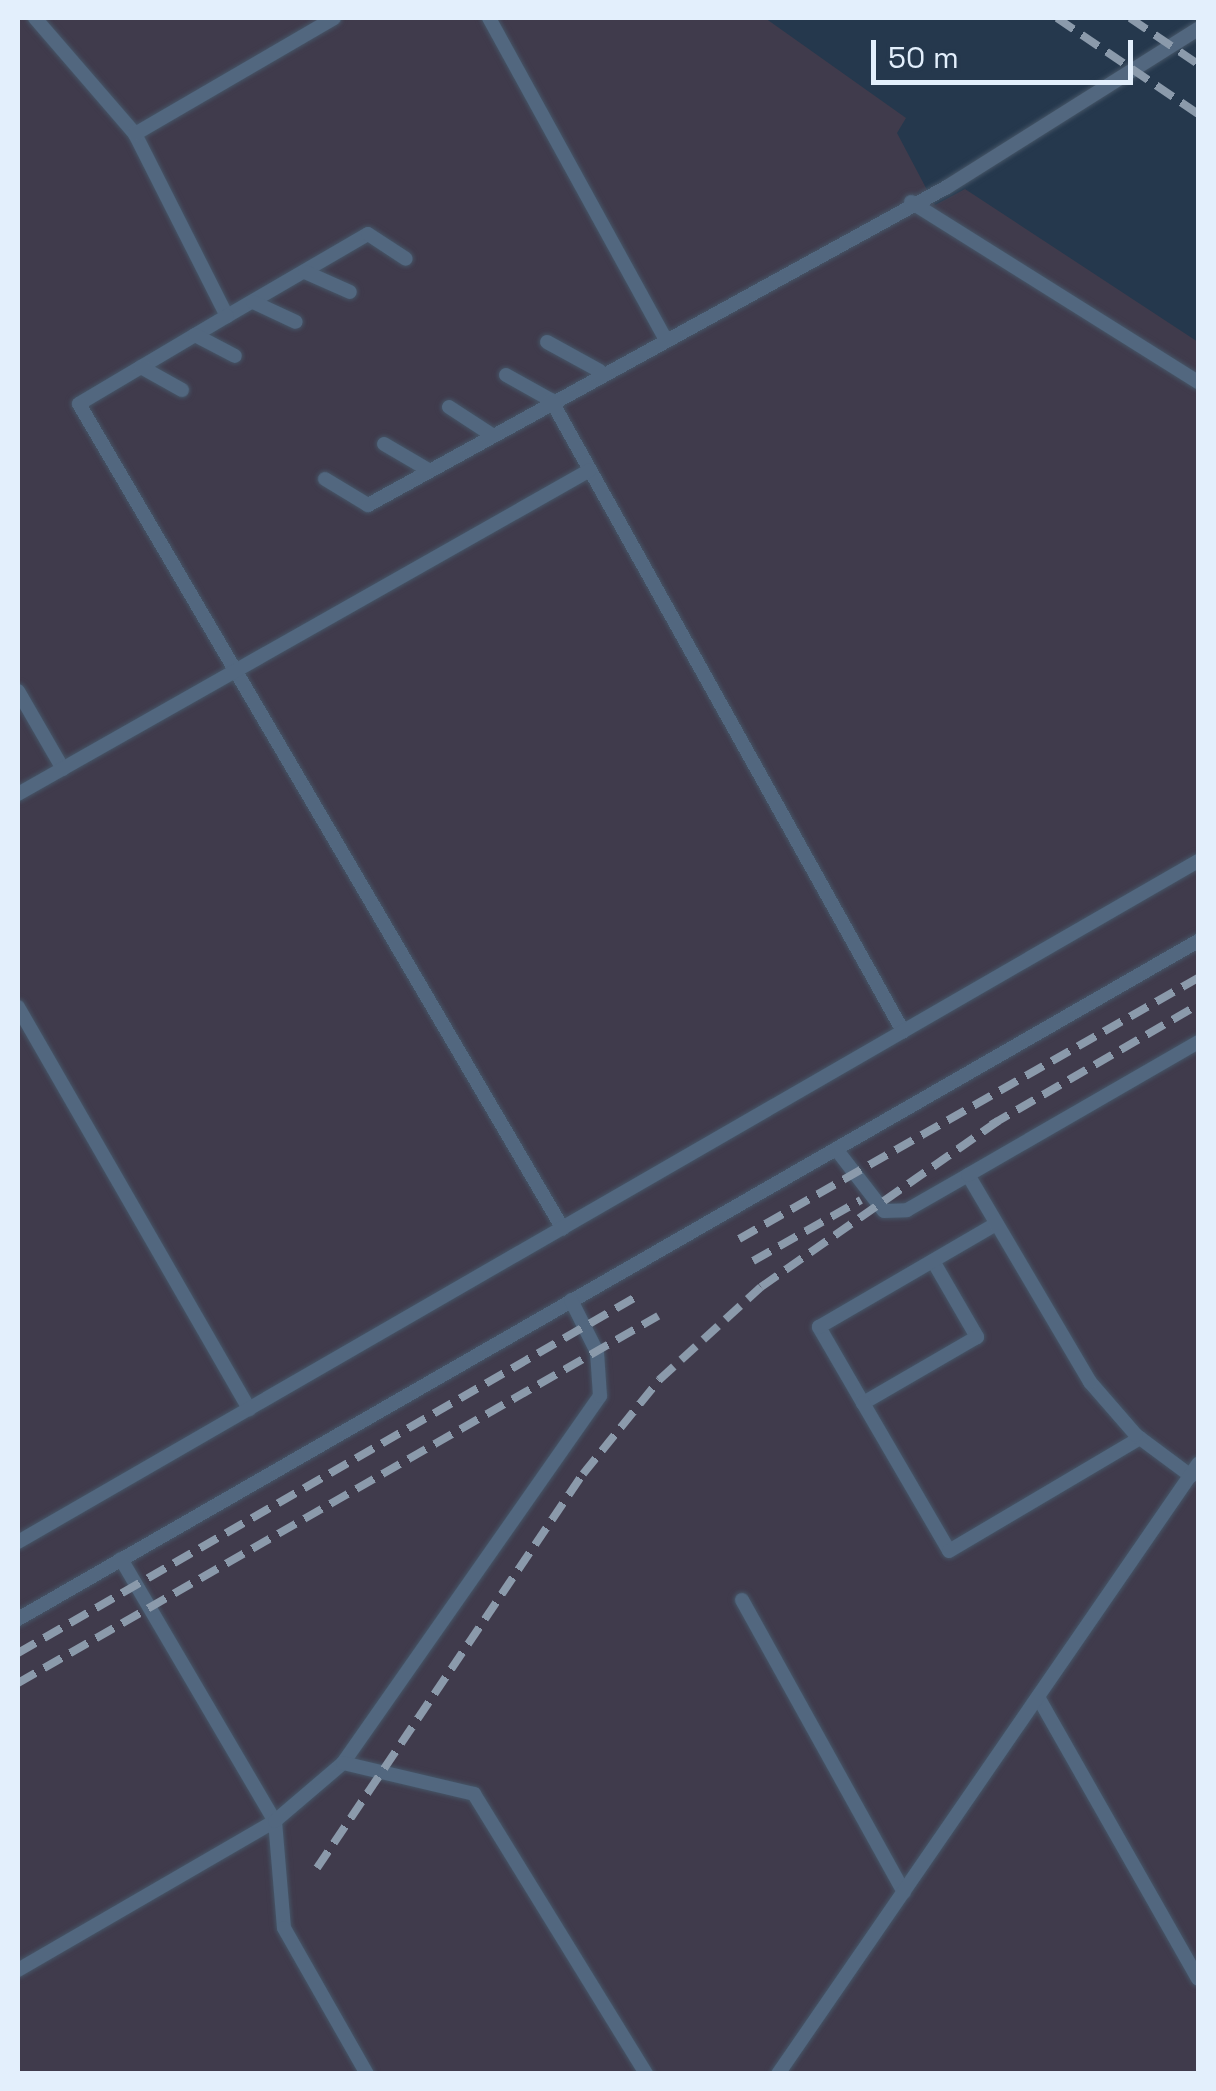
<!DOCTYPE html>
<style>
body{margin:0}
#map{position:relative;width:1216px;height:2091px;overflow:hidden;background:#25384d;font-family:"Space Grotesk",sans-serif}
div>[style]{position:absolute}
.industrial>*{inset:0;background:#403b4c}
.roads{filter:drop-shadow(0 0 2px #455567) drop-shadow(0 0 2px #455567)}
.lane>*{height:14px;margin:-7px;padding:0 7px;transform-origin:7px;border-radius:7px;background:#52677f}
.rail>*{height:8px;margin-top:-4px;transform-origin:0;background:repeating-linear-gradient(90deg,#8b9aab 0 20px,transparent 0 30px)}
span{translate:-50% -50%;white-space:nowrap;text-align:center;line-height:1.15;-webkit-text-stroke:9px #25384d;paint-order:stroke}
.frame{position:absolute;inset:0;border:20px solid #e3effc;pointer-events:none}
.scale{position:absolute;left:871px;top:40px;width:262px;height:45px;box-sizing:border-box;border:5px solid #e3effc;border-top:0;padding-left:12px;font-size:30px;line-height:35px;white-space:nowrap;color:#e3effc;-webkit-text-stroke:8px #25384d;paint-order:stroke}
</style>
<div id="map">
<div class="industrial">
<div style="clip-path:polygon(18px 18px,765px 18px,906px 118px,897px 133px,935px 205px,965px 189px,1198px 342px,1198px 2073px,18px 2073px)"></div>
</div>
<div class="roads">
<div class="lane">
<div style="left:35px;top:18px;width:153px;rotate:49.2deg"></div>
<div style="left:135px;top:134px;width:204px;rotate:63.2deg"></div>
<div style="left:227px;top:316px;width:163px;rotate:-30.2deg"></div>
<div style="left:368px;top:234px;width:45px;rotate:33.3deg"></div>
<div style="left:489px;top:18px;width:363px;rotate:61.2deg"></div>
<div style="left:135px;top:134px;width:230px;rotate:-30.2deg"></div>
<div style="left:911px;top:202px;width:339px;rotate:32.1deg"></div>
<div style="left:305px;top:272px;width:49px;rotate:24deg"></div>
<div style="left:253px;top:302px;width:47px;rotate:24.9deg"></div>
<div style="left:227px;top:316px;width:172px;rotate:149.3deg"></div>
<div style="left:79px;top:404px;width:956px;rotate:59.6deg"></div>
<div style="left:195px;top:335px;width:45px;rotate:27.7deg"></div>
<div style="left:547px;top:342px;width:60px;rotate:28.7deg"></div>
<div style="left:141px;top:367px;width:47px;rotate:29.3deg"></div>
<div style="left:506px;top:375px;width:51px;rotate:29.1deg"></div>
<div style="left:551px;top:400px;width:723px;rotate:60.85deg"></div>
<div style="left:449px;top:407px;width:51px;rotate:33.1deg"></div>
<div style="left:384px;top:444px;width:53px;rotate:30.4deg"></div>
<div style="left:325px;top:479px;width:50px;rotate:31.2deg"></div>
<div style="left:368px;top:505px;width:661px;rotate:-28.78deg"></div>
<div style="left:947px;top:187px;width:297px;rotate:-32.2deg"></div>
<div style="left:18px;top:691px;width:90px;rotate:60deg"></div>
<div style="left:18px;top:794px;width:657px;rotate:-29.53deg"></div>
<div style="left:18px;top:1007px;width:464px;rotate:60.1deg"></div>
<div style="left:836px;top:1149px;width:78px;rotate:52.3deg"></div>
<div style="left:884px;top:1211px;width:23px;rotate:-2deg"></div>
<div style="left:907px;top:1210px;width:70px;rotate:-29.8deg"></div>
<div style="left:933px;top:1261px;width:88px;rotate:59.9deg"></div>
<div style="left:977px;top:1337px;width:132px;rotate:149.9deg"></div>
<div style="left:863px;top:1403px;width:88px;rotate:-120.1deg"></div>
<div style="left:819px;top:1327px;width:205px;rotate:-30.2deg"></div>
<div style="left:863px;top:1403px;width:171px;rotate:59.8deg"></div>
<div style="left:949px;top:1551px;width:222px;rotate:-30.6deg"></div>
<div style="left:1191px;top:1476px;width:69px;rotate:-143.3deg"></div>
<div style="left:1136px;top:1435px;width:70px;rotate:-131deg"></div>
<div style="left:1090px;top:1382px;width:240px;rotate:-120.5deg"></div>
<div style="left:968px;top:1175px;width:266px;rotate:-30deg"></div>
<div style="left:18px;top:1542px;width:1362px;rotate:-29.99deg"></div>
<div style="left:121px;top:1559px;width:304px;rotate:59.6deg"></div>
<div style="left:275px;top:1821px;width:107px;rotate:85.2deg"></div>
<div style="left:284px;top:1928px;width:168px;rotate:60.4deg"></div>
<div style="left:742px;top:1600px;width:334px;rotate:61deg"></div>
<div style="left:18px;top:1619px;width:1361px;rotate:-29.88deg"></div>
<div style="left:1038px;top:1697px;width:324px;rotate:60.4deg"></div>
<div style="left:343px;top:1763px;width:448px;rotate:-55deg"></div>
<div style="left:600px;top:1396px;width:44px;rotate:-93.9deg"></div>
<div style="left:597px;top:1352px;width:58px;rotate:-116.6deg"></div>
<div style="left:18px;top:1970px;width:297px;rotate:-30.1deg"></div>
<div style="left:275px;top:1821px;width:89px;rotate:-40.5deg"></div>
<div style="left:343px;top:1763px;width:135px;rotate:13.3deg"></div>
<div style="left:474px;top:1794px;width:329px;rotate:58.4deg"></div>
<div style="left:778px;top:2074px;width:741px;rotate:-55.45deg"></div>
</div>
</div>
<div class="rail">
<div style="left:1057px;top:18px;width:171px;rotate:34.2deg"></div>
<div style="left:1130px;top:18px;width:82px;rotate:34.1deg"></div>
<div style="left:991px;top:1125px;width:239px;rotate:-30.1deg"></div>
<div style="left:739px;top:1239px;width:528px;rotate:-29.62deg"></div>
<div style="left:753px;top:1261px;width:124px;rotate:-29.5deg"></div>
<div style="left:18px;top:1653px;width:719px;rotate:-29.95deg"></div>
<div style="left:18px;top:1683px;width:738px;rotate:-29.83deg"></div>
<div style="left:317px;top:1868px;width:475px;rotate:-56deg"></div>
<div style="left:583px;top:1474px;width:121px;rotate:-51deg"></div>
<div style="left:659px;top:1380px;width:138px;rotate:-42.4deg"></div>
<div style="left:761px;top:1287px;width:294px;rotate:-35deg"></div>
</div>
<div class="frame"></div>
<div class="scale">50 m</div>
</div>
